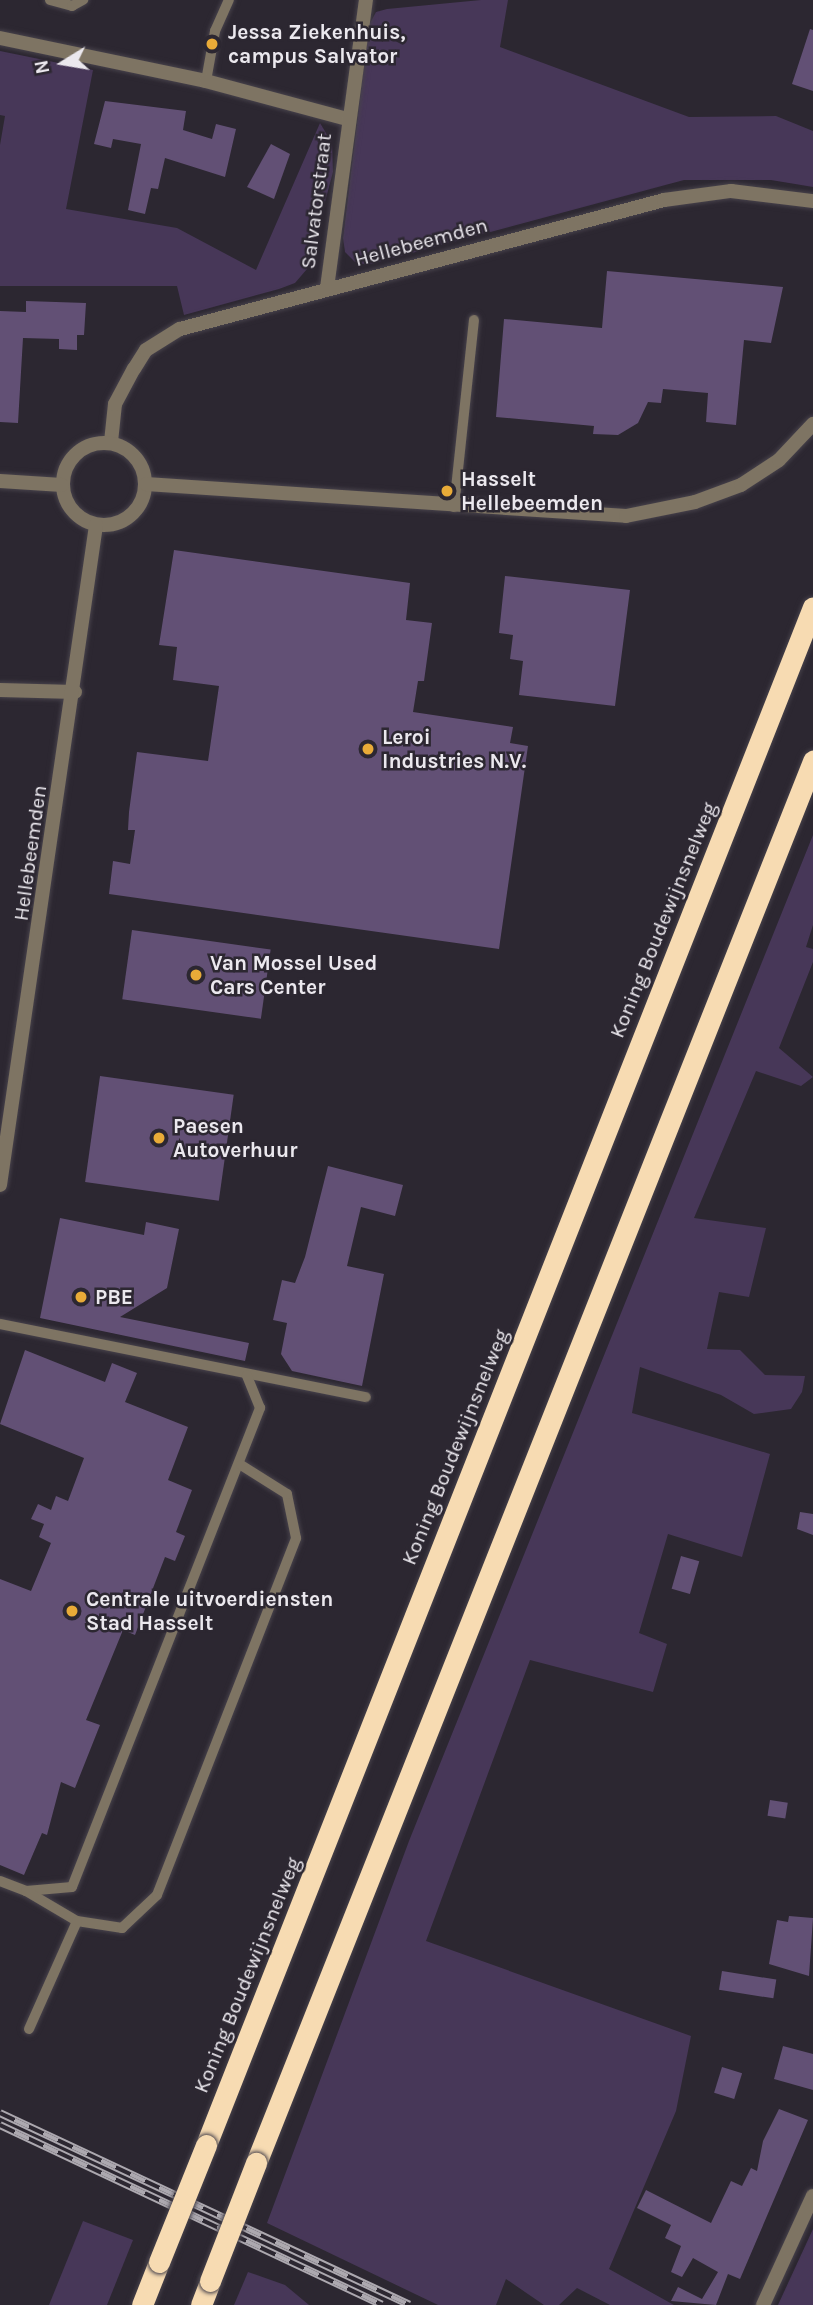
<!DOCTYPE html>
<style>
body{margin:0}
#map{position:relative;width:813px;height:2305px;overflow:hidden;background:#2c2731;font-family:Karla,sans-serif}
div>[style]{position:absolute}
.green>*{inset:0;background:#473758}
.building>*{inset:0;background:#625075;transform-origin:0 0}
.roads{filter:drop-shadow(0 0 2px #47424b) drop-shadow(0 0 2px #47424b)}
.service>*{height:10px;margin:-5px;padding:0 5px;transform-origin:5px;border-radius:5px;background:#7e7463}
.minor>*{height:14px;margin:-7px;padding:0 7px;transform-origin:7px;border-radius:7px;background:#7e7463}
.minor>.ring{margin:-7px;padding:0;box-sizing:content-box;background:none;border:14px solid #7e7463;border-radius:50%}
.motorway>*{height:21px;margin:-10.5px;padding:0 10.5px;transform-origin:10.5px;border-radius:10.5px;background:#f7dbb2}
.rail>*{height:8px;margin-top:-4px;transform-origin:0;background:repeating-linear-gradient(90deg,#2c2731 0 16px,#aca8af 0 32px);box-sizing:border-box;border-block:2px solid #aca8af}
.bridges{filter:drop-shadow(0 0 2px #47424b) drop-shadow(0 0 2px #47424b)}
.motorway-bridge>*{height:21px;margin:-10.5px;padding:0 10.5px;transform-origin:10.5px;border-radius:10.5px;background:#f7dbb2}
.dots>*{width:19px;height:19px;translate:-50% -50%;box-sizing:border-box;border:4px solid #2c2731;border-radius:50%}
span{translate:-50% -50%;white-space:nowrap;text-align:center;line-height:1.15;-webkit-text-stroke:5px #2c2731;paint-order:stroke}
.poi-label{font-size:21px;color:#ebe8ee;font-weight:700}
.left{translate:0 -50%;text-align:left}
.street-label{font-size:21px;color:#ebe8ee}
.north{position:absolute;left:28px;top:28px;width:70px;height:70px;-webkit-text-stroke:5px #2c2731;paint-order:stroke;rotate:259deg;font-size:19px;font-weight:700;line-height:28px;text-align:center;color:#ebe8ee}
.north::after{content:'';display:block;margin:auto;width:24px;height:32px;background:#ebe8ee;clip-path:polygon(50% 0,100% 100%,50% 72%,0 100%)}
</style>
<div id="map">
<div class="green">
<div style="clip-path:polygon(481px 0,508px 0,500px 47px,689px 117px,776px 116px,813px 131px,813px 187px,771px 180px,684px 180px,367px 265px,355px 262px,345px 252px,343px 238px,369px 25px,376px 12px,387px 9px)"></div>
<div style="clip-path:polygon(0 51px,93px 70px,66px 209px,177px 228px,256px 270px,320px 123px,332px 143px,333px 172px,307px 269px,295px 283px,279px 289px,184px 315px,177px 286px,0 286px,0 145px,5px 116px,0 115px)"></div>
<div style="clip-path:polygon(813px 835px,813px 925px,806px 947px,813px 949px,813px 962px,779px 1048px,813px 1077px,801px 1086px,756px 1071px,694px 1218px,766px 1228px,749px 1297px,719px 1292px,707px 1349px,740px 1350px,765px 1375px,805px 1376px,802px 1392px,791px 1409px,754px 1414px,721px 1395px,640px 1367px,632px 1413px,770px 1454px,742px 1557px,668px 1534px,639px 1633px,667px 1644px,653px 1692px,530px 1660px,426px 1941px,691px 2036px,676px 2111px,609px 2269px,674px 2305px,610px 2305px,577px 2288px,559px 2305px,544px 2305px,506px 2279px,496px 2305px,438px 2305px,267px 2223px,409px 1841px)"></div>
<div style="clip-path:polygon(83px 2221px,133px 2240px,107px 2305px,49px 2305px)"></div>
<div style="clip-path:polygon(813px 2229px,813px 2305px,778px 2305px)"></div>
<div style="clip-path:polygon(248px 2272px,285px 2285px,309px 2305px,234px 2305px)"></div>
</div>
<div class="building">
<div style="clip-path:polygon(810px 29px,813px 30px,813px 91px,792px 84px)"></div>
<div style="clip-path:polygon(105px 101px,186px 111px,183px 130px,212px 139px,216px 124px,236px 129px,225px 177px,165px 158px,158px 189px,151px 188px,145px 214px,128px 210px,141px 144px,113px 139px,111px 148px,94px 144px)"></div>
<div style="clip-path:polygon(271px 144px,290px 154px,274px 199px,247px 187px)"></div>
<div style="clip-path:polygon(607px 271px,783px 287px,771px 343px,744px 340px,736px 425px,706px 422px,708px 393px,663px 389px,661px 403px,648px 402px,638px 423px,618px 435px,593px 434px,594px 426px,496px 417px,504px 319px,602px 328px)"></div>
<div style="clip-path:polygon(26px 301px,86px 303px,84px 335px,77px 335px,77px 350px,59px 349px,59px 339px,23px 338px,18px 423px,0 422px,0 311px,26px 312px)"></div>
<div style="clip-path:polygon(174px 550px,410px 583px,406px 620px,432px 623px,424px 681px,418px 681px,413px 712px,513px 727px,510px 743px,528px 746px,499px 949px,109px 894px,113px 861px,130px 864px,135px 830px,128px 830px,129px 812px,137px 752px,208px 761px,219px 686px,173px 680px,177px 647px,159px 645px)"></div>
<div style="clip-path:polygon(505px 576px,630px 590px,615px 706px,519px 695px,523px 661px,510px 659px,513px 635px,499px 633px)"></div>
<div style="left:132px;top:930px;width:140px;height:70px;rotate:8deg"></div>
<div style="left:100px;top:1076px;width:135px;height:107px;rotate:8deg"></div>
<div style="clip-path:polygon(328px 1166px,403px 1185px,395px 1216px,361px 1207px,347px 1266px,384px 1274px,362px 1386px,292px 1371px,281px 1354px,287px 1323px,273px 1320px,282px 1280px,295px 1283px,305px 1257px)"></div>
<div style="clip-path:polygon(60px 1218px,144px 1235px,146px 1222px,179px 1229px,167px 1288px,120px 1317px,249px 1343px,245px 1361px,40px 1318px)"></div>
<div style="clip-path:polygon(25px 1350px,105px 1382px,112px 1363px,137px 1373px,125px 1402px,188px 1427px,168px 1480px,192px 1490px,176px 1532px,185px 1536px,175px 1561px,165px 1557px,135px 1635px,123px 1630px,86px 1720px,100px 1725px,75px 1788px,61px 1782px,47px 1835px,42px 1833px,24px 1875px,0 1865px,0 1579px,31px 1591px,51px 1543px,39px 1537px,44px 1524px,31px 1519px,38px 1504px,51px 1510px,56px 1496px,68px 1501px,84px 1458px,0 1424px)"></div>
<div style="clip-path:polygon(800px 1512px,813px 1514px,813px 1535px,797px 1529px)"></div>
<div style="left:681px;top:1556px;width:19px;height:34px;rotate:16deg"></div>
<div style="left:770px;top:1800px;width:18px;height:16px;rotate:9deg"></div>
<div style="clip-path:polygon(789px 1916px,813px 1918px,809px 1976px,769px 1964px,777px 1920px,788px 1922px)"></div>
<div style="left:722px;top:1971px;width:55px;height:19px;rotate:9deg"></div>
<div style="clip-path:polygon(783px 2046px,813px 2054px,813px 2090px,774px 2079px)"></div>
<div style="left:722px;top:2067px;width:21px;height:27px;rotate:17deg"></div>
<div style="clip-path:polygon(779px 2109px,808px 2120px,740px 2279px,728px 2274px,716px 2305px,671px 2301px,678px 2287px,702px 2299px,718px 2272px,693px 2258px,682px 2277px,671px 2272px,681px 2246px,665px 2238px,671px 2225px,637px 2208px,646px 2190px,711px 2223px,731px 2181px,742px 2186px,751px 2168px,757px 2171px,763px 2141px)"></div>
</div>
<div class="roads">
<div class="service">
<div style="left:50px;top:0;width:23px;rotate:15deg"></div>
<div style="left:72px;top:6px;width:13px;rotate:-29deg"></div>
<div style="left:206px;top:81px;width:51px;rotate:-79.8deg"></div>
<div style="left:215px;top:31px;width:34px;rotate:-66deg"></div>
<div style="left:454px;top:507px;width:188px;rotate:-83.9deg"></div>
<div style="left:0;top:1324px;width:373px;rotate:11.3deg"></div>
<div style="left:0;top:1881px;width:28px;rotate:21deg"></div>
<div style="left:26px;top:1891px;width:46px;rotate:-5deg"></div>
<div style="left:72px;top:1887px;width:515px;rotate:-68.57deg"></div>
<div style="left:260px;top:1408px;width:35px;rotate:-112deg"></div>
<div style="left:26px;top:1891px;width:59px;rotate:30.5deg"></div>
<div style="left:77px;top:1921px;width:46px;rotate:8.8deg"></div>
<div style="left:122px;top:1928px;width:48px;rotate:-43.3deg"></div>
<div style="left:157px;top:1895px;width:383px;rotate:-68.7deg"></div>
<div style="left:296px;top:1538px;width:45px;rotate:-101.6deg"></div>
<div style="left:287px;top:1494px;width:54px;rotate:-147.8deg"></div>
<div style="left:29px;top:2029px;width:118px;rotate:-66deg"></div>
</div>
<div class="minor">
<div style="left:0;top:38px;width:210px;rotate:11.8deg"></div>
<div style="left:206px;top:81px;width:146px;rotate:15.1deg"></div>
<div style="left:327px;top:288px;width:291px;rotate:-82.3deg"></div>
<div style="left:111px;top:442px;width:38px;rotate:-84deg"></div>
<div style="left:115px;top:404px;width:40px;rotate:-62deg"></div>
<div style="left:134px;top:369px;width:22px;rotate:-58deg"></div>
<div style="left:146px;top:350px;width:40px;rotate:-32deg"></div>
<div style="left:180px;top:329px;width:501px;rotate:-14.92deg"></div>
<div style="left:664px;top:200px;width:68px;rotate:-7.7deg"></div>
<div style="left:731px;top:191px;width:83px;rotate:7deg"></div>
<div class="ring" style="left:63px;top:443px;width:68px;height:68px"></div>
<div style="left:0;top:481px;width:62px;rotate:3.7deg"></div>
<div style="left:146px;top:484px;width:481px;rotate:3.8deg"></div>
<div style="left:626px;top:516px;width:70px;rotate:-11.5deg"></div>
<div style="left:695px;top:502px;width:49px;rotate:-20.3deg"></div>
<div style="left:741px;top:485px;width:45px;rotate:-33.3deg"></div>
<div style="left:779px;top:460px;width:50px;rotate:-46.6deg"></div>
<div style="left:0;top:690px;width:75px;rotate:1.5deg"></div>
<div style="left:0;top:1185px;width:667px;rotate:-81.72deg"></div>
<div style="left:763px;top:2305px;width:120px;rotate:-65.4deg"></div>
</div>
<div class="motorway">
<div style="left:206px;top:2145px;width:1653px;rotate:-68.46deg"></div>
<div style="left:256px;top:2163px;width:1509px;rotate:-68.33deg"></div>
<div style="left:142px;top:2305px;width:46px;rotate:-68.4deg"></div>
<div style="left:201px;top:2305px;width:26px;rotate:-69deg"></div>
</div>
</div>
<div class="rail">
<div style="left:0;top:2113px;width:452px;rotate:25.1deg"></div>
<div style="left:0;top:2125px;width:422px;rotate:25.2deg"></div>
</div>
<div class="bridges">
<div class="motorway-bridge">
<div style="left:159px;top:2262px;width:126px;rotate:-68.1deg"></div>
<div style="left:210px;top:2281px;width:127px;rotate:-68.7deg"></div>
</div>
</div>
<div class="dots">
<div style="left:212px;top:44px;background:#e9ab38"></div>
<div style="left:447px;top:491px;background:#e9ab38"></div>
<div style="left:368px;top:749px;background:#e9ab38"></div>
<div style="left:196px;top:975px;background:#e9ab38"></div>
<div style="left:159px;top:1138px;background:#e9ab38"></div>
<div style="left:81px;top:1297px;background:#e9ab38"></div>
<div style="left:72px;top:1611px;background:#e9ab38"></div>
</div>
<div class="poi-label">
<span class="left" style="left:228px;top:44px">Jessa Ziekenhuis,<br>campus Salvator</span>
<span class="left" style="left:461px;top:491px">Hasselt<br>Hellebeemden</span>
<span class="left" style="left:382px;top:749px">Leroi<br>Industries N.V.</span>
<span class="left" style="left:210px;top:975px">Van Mossel Used<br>Cars Center</span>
<span class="left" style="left:173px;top:1138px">Paesen<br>Autoverhuur</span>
<span class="left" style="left:95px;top:1297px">PBE</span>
<span class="left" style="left:86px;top:1611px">Centrale uitvoerdiensten<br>Stad Hasselt</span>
</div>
<div class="street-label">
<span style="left:316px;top:201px;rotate:-83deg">Salvatorstraat</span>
<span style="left:421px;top:242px;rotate:-15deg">Hellebeemden</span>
<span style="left:30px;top:853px;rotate:-82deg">Hellebeemden</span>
<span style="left:663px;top:920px;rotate:-68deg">Koning Boudewijnsnelweg</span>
<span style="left:455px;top:1447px;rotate:-68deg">Koning Boudewijnsnelweg</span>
<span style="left:247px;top:1975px;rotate:-68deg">Koning Boudewijnsnelweg</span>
</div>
<div class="north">N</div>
</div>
